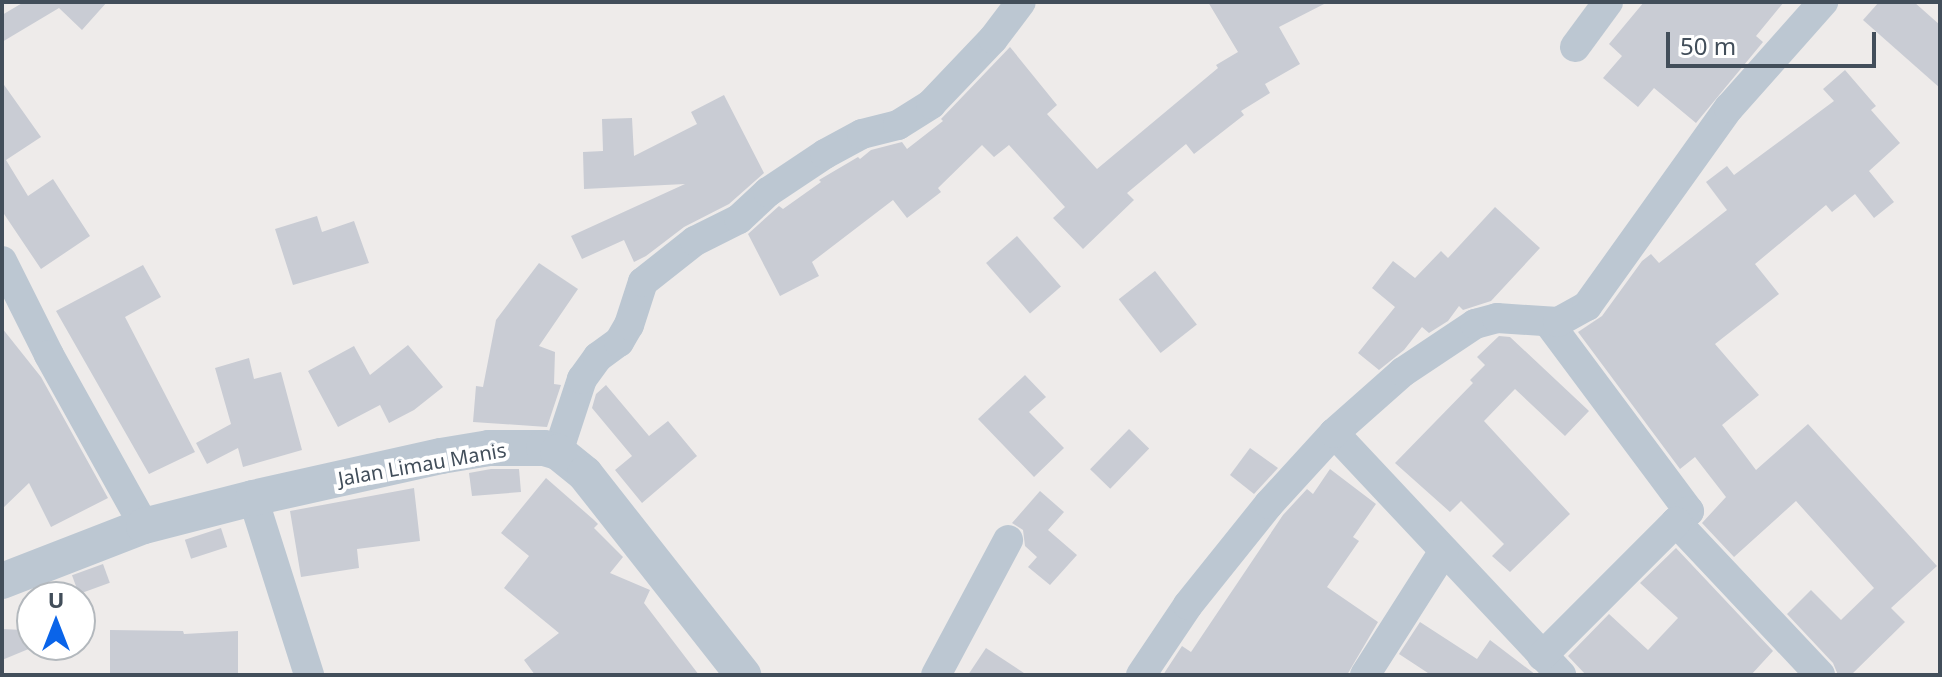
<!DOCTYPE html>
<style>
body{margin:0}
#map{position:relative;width:1942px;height:677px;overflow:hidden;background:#eeebea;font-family:"Noto Sans",sans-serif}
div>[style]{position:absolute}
.building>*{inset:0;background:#c9ccd4;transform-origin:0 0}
.minor>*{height:30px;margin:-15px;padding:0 15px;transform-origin:15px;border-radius:15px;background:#bcc7d2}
.tertiary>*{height:36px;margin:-18px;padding:0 18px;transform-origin:18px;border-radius:18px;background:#bcc7d2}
span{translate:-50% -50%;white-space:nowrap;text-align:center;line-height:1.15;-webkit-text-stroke:8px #fff;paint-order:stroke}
.street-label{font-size:20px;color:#424e5a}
.frame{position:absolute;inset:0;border:4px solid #424e5a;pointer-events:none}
.north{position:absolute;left:16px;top:581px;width:80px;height:80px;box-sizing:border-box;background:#fff;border:2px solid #b3b8bd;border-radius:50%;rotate:0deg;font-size:22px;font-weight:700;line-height:32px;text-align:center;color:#424e5a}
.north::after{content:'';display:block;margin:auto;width:28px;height:36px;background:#0a64e9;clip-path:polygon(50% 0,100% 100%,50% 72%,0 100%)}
.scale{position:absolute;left:1666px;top:32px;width:210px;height:36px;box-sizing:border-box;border:4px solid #424e5a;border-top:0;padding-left:10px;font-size:24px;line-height:28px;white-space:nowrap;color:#424e5a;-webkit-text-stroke:6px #fff;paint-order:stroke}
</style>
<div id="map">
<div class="building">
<div style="clip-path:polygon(24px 2px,107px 2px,82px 30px,59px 8px,2px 42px,2px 15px)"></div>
<div style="clip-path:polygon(1208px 2px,1328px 2px,1279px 27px,1300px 64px,1265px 84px,1270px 93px,1241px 111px,1244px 115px,1194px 154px,1186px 144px,1127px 193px,1134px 200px,1083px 249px,1053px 218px,1065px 207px,1009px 145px,994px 157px,982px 145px,938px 188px,941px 192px,907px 218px,893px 200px,812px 262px,819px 276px,780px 296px,748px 234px,779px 206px,783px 209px,821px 182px,819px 180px,858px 157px,860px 159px,871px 150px,902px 142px,907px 149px,943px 121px,941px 119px,1010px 47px,1057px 105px,1047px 114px,1097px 169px,1218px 68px,1216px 65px,1238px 52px)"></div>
<div style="clip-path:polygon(1644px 2px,1784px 2px,1756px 36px,1763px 42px,1696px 123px,1654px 88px,1638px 107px,1603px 78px,1622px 56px,1609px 44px)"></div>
<div style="clip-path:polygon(1879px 2px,1914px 2px,1940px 25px,1940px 88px,1863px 20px)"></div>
<div style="clip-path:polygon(1845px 70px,1876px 106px,1871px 110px,1900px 143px,1869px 171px,1894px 202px,1874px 218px,1855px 194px,1832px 212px,1826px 205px,1755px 264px,1779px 294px,1715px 344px,1759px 395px,1722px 425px,1756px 470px,1808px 424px,1937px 566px,1891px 608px,1905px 622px,1851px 675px,1838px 675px,1833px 663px,1787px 614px,1811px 590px,1841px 620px,1874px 588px,1796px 501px,1734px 557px,1702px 523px,1726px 497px,1695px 457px,1680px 469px,1578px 332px,1602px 316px,1642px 261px,1651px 254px,1659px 263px,1727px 210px,1706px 182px,1727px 166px,1734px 175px,1834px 101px,1823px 89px)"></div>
<div style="clip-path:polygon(2px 82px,41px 137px,6px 160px,28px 196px,53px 179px,90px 236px,41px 269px,2px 211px)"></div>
<div style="clip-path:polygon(724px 95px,764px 173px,729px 204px,684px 227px,646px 256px,634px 262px,624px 240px,582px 259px,571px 236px,685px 184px,584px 189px,583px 152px,603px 151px,602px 119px,632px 118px,634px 156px,697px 124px,691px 112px)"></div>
<div style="clip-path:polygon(1495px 207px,1540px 248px,1491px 301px,1463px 310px,1459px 306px,1448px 321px,1429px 333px,1422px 327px,1404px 350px,1379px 370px,1358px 353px,1395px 307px,1372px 288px,1393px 261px,1415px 278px,1441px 251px,1448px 258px)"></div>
<div style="clip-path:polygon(317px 216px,322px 232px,354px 221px,369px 263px,293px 285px,275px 229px)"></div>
<div style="left:1017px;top:236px;width:67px;height:41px;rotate:49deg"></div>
<div style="clip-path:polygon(539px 263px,578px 289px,539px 346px,555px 352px,554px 384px,561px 385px,547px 427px,473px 422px,476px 386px,483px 387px,496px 320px)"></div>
<div style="clip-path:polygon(143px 265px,161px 297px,125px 317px,195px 452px,149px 474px,56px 311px)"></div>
<div style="left:1155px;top:271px;width:68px;height:46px;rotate:52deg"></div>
<div style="clip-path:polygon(2px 328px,41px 377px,108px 498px,51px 527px,29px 483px,2px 509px)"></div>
<div style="clip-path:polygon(1499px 336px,1510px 337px,1589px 411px,1565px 436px,1515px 389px,1484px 421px,1570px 514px,1510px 572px,1492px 556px,1504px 544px,1461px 501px,1450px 512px,1395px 463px,1473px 383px,1470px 380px,1485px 365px,1477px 357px)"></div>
<div style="clip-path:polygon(408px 345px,443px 387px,414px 410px,389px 423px,380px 405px,338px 427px,308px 371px,354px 346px,370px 375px)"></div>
<div style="clip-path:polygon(249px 358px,254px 379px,281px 372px,302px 450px,243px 467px,238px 448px,207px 464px,196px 443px,231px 424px,215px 368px)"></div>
<div style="clip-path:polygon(1025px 375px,1046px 397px,1029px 412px,1064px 448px,1034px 477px,978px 419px)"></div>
<div style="clip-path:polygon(606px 385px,649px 436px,668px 421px,697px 456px,642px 503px,615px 470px,632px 456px,592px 408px,596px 394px)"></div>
<div style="left:1129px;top:429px;width:28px;height:56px;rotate:44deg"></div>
<div style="clip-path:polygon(1250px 448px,1278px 468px,1254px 494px,1230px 475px)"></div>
<div style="clip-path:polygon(491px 469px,519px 469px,521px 492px,472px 496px,469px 473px)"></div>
<div style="clip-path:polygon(1330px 469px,1376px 504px,1353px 537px,1359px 541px,1327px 587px,1378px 622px,1347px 675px,1163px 675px,1182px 646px,1191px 652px,1283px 515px,1307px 489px,1313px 494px)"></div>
<div style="clip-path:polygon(546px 478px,594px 520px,598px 524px,594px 528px,623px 557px,610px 573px,650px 590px,644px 603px,699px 675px,535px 675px,524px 660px,559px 633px,504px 588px,529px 556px,501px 533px)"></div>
<div style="clip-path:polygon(414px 488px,420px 541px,357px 549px,359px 568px,301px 577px,290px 511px)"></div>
<div style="clip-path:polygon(1040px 491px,1064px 512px,1048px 530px,1077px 555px,1050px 585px,1028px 567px,1037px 557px,1025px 546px,1023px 530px,1012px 523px)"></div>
<div style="left:221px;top:528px;width:20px;height:38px;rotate:72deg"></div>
<div style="clip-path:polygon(1676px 548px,1773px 651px,1751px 675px,1586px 675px,1568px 656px,1609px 614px,1648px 650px,1678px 618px,1640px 583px)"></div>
<div style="left:103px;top:564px;width:20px;height:33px;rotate:70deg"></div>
<div style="clip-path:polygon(1420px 622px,1477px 659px,1490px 640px,1536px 675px,1431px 675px,1399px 654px)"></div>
<div style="clip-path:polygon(2px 629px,23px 630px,31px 648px,2px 660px)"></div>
<div style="clip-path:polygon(110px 630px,183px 631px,184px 634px,238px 631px,238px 674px,110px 673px)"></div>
<div style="clip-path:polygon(986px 648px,1027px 675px,968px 675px)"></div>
</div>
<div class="minor">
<div style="left:1575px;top:47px;width:56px;rotate:-53.7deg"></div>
<div style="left:2px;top:261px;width:105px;rotate:63.4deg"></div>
<div style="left:49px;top:355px;width:196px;rotate:60.9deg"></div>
<div style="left:1548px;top:322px;width:236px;rotate:53.3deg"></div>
<div style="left:1689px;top:511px;width:17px;rotate:140deg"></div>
<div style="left:1676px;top:522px;width:210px;rotate:46.7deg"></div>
<div style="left:1334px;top:433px;width:332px;rotate:46.8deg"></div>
<div style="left:558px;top:452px;width:77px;rotate:-71.8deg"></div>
<div style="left:582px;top:379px;width:27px;rotate:-54deg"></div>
<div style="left:598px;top:357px;width:26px;rotate:-36deg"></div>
<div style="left:619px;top:342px;width:20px;rotate:-60deg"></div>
<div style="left:629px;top:325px;width:45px;rotate:-72deg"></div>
<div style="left:643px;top:282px;width:66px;rotate:-38.3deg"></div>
<div style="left:695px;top:241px;width:49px;rotate:-26.6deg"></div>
<div style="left:739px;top:219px;width:40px;rotate:-43deg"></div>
<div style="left:768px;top:192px;width:69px;rotate:-33.7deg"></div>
<div style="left:825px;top:154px;width:42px;rotate:-28.4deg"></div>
<div style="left:862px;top:134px;width:37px;rotate:-14deg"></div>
<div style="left:898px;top:125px;width:39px;rotate:-32deg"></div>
<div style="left:931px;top:104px;width:90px;rotate:-46.4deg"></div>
<div style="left:993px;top:39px;width:46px;rotate:-52.9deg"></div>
<div style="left:253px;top:498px;width:186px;rotate:72.4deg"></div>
<div style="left:1542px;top:656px;width:190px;rotate:-45deg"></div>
<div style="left:936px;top:675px;width:153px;rotate:-61.9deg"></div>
<div style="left:1141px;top:675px;width:84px;rotate:-56.1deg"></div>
<div style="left:1188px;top:605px;width:129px;rotate:-51.3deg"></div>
<div style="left:1269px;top:504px;width:96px;rotate:-47.5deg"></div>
<div style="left:1334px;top:433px;width:92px;rotate:-41.5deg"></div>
<div style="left:1403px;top:372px;width:87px;rotate:-33.7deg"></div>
<div style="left:1475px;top:324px;width:23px;rotate:-15deg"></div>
<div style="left:1497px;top:318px;width:61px;rotate:3.8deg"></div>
<div style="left:1558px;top:322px;width:33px;rotate:-29deg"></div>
<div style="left:1587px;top:306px;width:244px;rotate:-54.4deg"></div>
<div style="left:1729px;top:108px;width:142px;rotate:-48.4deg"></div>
<div style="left:1365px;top:675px;width:147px;rotate:-57.5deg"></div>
</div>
<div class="tertiary">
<div style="left:2px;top:581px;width:152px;rotate:-21.2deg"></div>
<div style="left:144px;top:526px;width:113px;rotate:-14.4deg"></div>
<div style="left:253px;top:498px;width:193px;rotate:-12.6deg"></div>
<div style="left:441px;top:456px;width:49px;rotate:-9.5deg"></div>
<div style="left:489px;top:448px;width:55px"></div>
<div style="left:544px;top:448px;width:15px;rotate:16deg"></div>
<div style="left:558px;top:452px;width:35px;rotate:39deg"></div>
<div style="left:585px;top:474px;width:256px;rotate:51.8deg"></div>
</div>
<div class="street-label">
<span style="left:422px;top:464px;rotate:-10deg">Jalan Limau Manis</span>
</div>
<div class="frame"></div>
<div class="north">U</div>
<div class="scale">50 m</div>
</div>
